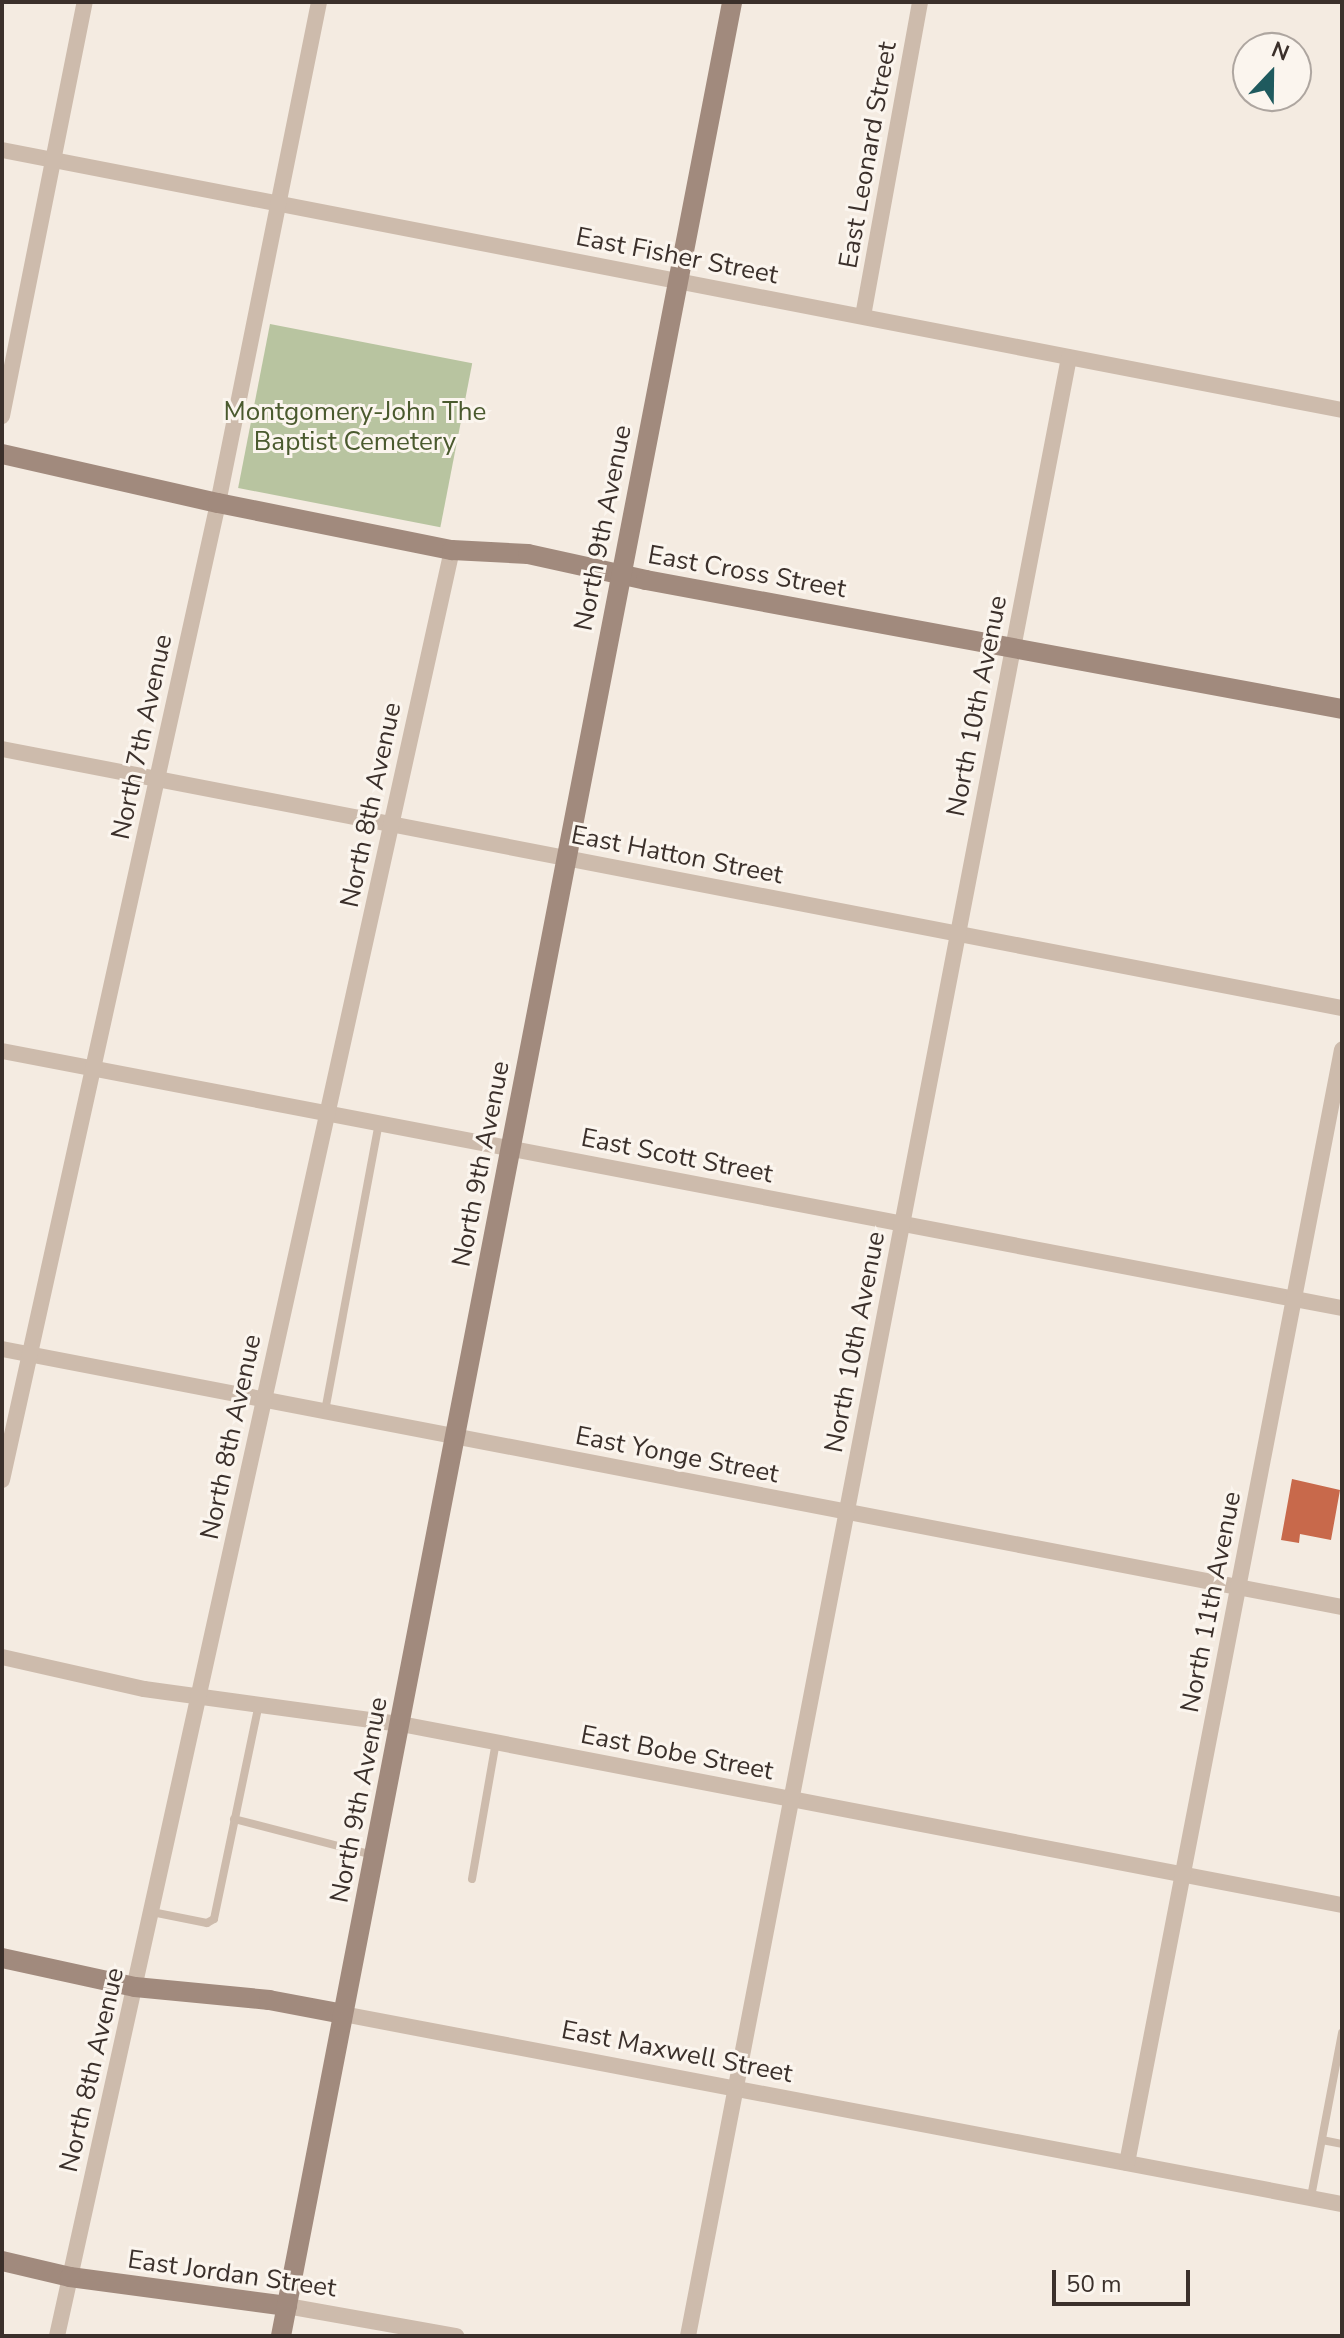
<!DOCTYPE html>
<style>
body{margin:0}
#map{position:relative;width:1344px;height:2338px;overflow:hidden;background:#f4ebe1;font-family:"Nunito Sans",sans-serif}
div>[style]{position:absolute}
.green>*{inset:0;background:#b8c4a0;transform-origin:0 0}
.building>*{inset:0;background:#c8694b}
.lane>*{height:8px;margin:-4px;padding:0 4px;transform-origin:4px;border-radius:4px;background:#cdbbac}
.street>*{height:16px;margin:-8px;padding:0 8px;transform-origin:8px;border-radius:8px;background:#cdbbac}
.secondary>*{height:20px;margin:-10px;padding:0 10px;transform-origin:10px;border-radius:10px;background:#a18a7d}
span{translate:-50% -50%;white-space:nowrap;text-align:center;line-height:1.15;-webkit-text-stroke:6px #fbf5ee;paint-order:stroke}
.street-label{font-size:26px;color:#3b302b}
.park-label{font-size:26px;color:#4a5a2e}
.frame{position:absolute;inset:0;border:4px solid #3b302b;pointer-events:none}
.north{position:absolute;left:1232px;top:32px;width:80px;height:80px;box-sizing:border-box;background:#fbf5ee;border:2px solid #aea6a0;border-radius:50%;rotate:22deg;font-size:22px;font-weight:700;line-height:32px;text-align:center;color:#3b302b}
.north::after{content:'';display:block;margin:auto;width:28px;height:36px;background:#1f5a5e;clip-path:polygon(50% 0,100% 100%,50% 72%,0 100%)}
.scale{position:absolute;left:1052px;top:2270px;width:138px;height:36px;box-sizing:border-box;border:4px solid #3b302b;border-top:0;padding-left:10px;font-size:24px;line-height:28px;white-space:nowrap;color:#3b302b;-webkit-text-stroke:6px #fbf5ee;paint-order:stroke}
</style>
<div id="map">
<div class="green">
<div style="left:270px;top:324px;width:206px;height:167px;rotate:11deg"></div>
</div>
<div class="building">
<div style="clip-path:polygon(1292px 1479px,1340px 1490px,1331px 1540px,1300px 1534px,1299px 1543px,1281px 1540px)"></div>
</div>
<div class="lane">
<div style="left:325px;top:1411px;width:293px;rotate:-79.4deg"></div>
<div style="left:234px;top:1819px;width:144px;rotate:14.5deg"></div>
<div style="left:472px;top:1879px;width:139px;rotate:-80.1deg"></div>
<div style="left:152px;top:1912px;width:56px;rotate:11.3deg"></div>
<div style="left:207px;top:1923px;width:8px;rotate:-30deg"></div>
<div style="left:214px;top:1919px;width:220px;rotate:-78.2deg"></div>
<div style="left:1322px;top:2140px;width:20px;rotate:11deg"></div>
<div style="left:1311px;top:2197px;width:167px;rotate:-79.3deg"></div>
</div>
<div class="street">
<div style="left:2px;top:150px;width:1365px;rotate:10.98deg"></div>
<div style="left:863px;top:316px;width:319px;rotate:-79.7deg"></div>
<div style="left:2px;top:416px;width:422px;rotate:-78.7deg"></div>
<div style="left:2px;top:749px;width:1365px;rotate:10.94deg"></div>
<div style="left:2px;top:1051px;width:1364px;rotate:10.86deg"></div>
<div style="left:2px;top:1349px;width:1365px;rotate:10.9deg"></div>
<div style="left:2px;top:1480px;width:1001px;rotate:-77.53deg"></div>
<div style="left:218px;top:503px;width:511px;rotate:-78.6deg"></div>
<div style="left:2px;top:1657px;width:146px;rotate:12.7deg"></div>
<div style="left:144px;top:1689px;width:259px;rotate:7.8deg"></div>
<div style="left:401px;top:1724px;width:958px;rotate:10.89deg"></div>
<div style="left:343px;top:2014px;width:1017px;rotate:10.77deg"></div>
<div style="left:1127px;top:2163px;width:1134px;rotate:-79.07deg"></div>
<div style="left:287px;top:2306px;width:172px;rotate:10.1deg"></div>
<div style="left:57px;top:2336px;width:1829px;rotate:-77.53deg"></div>
<div style="left:688px;top:2336px;width:2015px;rotate:-79.1deg"></div>
</div>
<div class="secondary">
<div style="left:2px;top:454px;width:221px;rotate:12.8deg"></div>
<div style="left:218px;top:503px;width:239px;rotate:11.4deg"></div>
<div style="left:452px;top:550px;width:76px;rotate:3deg"></div>
<div style="left:528px;top:554px;width:121px;rotate:12.4deg"></div>
<div style="left:646px;top:580px;width:708px;rotate:10.5deg"></div>
<div style="left:2px;top:1958px;width:136px;rotate:12.3deg"></div>
<div style="left:135px;top:1987px;width:135px;rotate:5.5deg"></div>
<div style="left:269px;top:2000px;width:75px;rotate:10.7deg"></div>
<div style="left:2px;top:2261px;width:70px;rotate:13.2deg"></div>
<div style="left:70px;top:2277px;width:219px;rotate:7.6deg"></div>
<div style="left:281px;top:2336px;width:2377px;rotate:-79.06deg"></div>
</div>
<div class="street-label">
<span style="left:868px;top:155px;rotate:-80deg">East Leonard Street</span>
<span style="left:677px;top:256px;rotate:11deg">East Fisher Street</span>
<span style="left:603px;top:528px;rotate:-79deg">North 9th Avenue</span>
<span style="left:747px;top:572px;rotate:10deg">East Cross Street</span>
<span style="left:977px;top:706px;rotate:-79deg">North 10th Avenue</span>
<span style="left:142px;top:737px;rotate:-78deg">North 7th Avenue</span>
<span style="left:371px;top:805px;rotate:-78deg">North 8th Avenue</span>
<span style="left:677px;top:855px;rotate:11deg">East Hatton Street</span>
<span style="left:677px;top:1156px;rotate:11deg">East Scott Street</span>
<span style="left:481px;top:1164px;rotate:-79deg">North 9th Avenue</span>
<span style="left:855px;top:1342px;rotate:-79deg">North 10th Avenue</span>
<span style="left:231px;top:1437px;rotate:-78deg">North 8th Avenue</span>
<span style="left:677px;top:1455px;rotate:11deg">East Yonge Street</span>
<span style="left:1211px;top:1602px;rotate:-79deg">North 11th Avenue</span>
<span style="left:677px;top:1753px;rotate:11deg">East Bobe Street</span>
<span style="left:359px;top:1800px;rotate:-79deg">North 9th Avenue</span>
<span style="left:677px;top:2052px;rotate:11deg">East Maxwell Street</span>
<span style="left:92px;top:2070px;rotate:-77deg">North 8th Avenue</span>
<span style="left:232px;top:2274px;rotate:8deg">East Jordan Street</span>
</div>
<div class="park-label">
<span style="left:355px;top:427px">Montgomery-John The<br>Baptist Cemetery</span>
</div>
<div class="frame"></div>
<div class="north">N</div>
<div class="scale">50 m</div>
</div>
